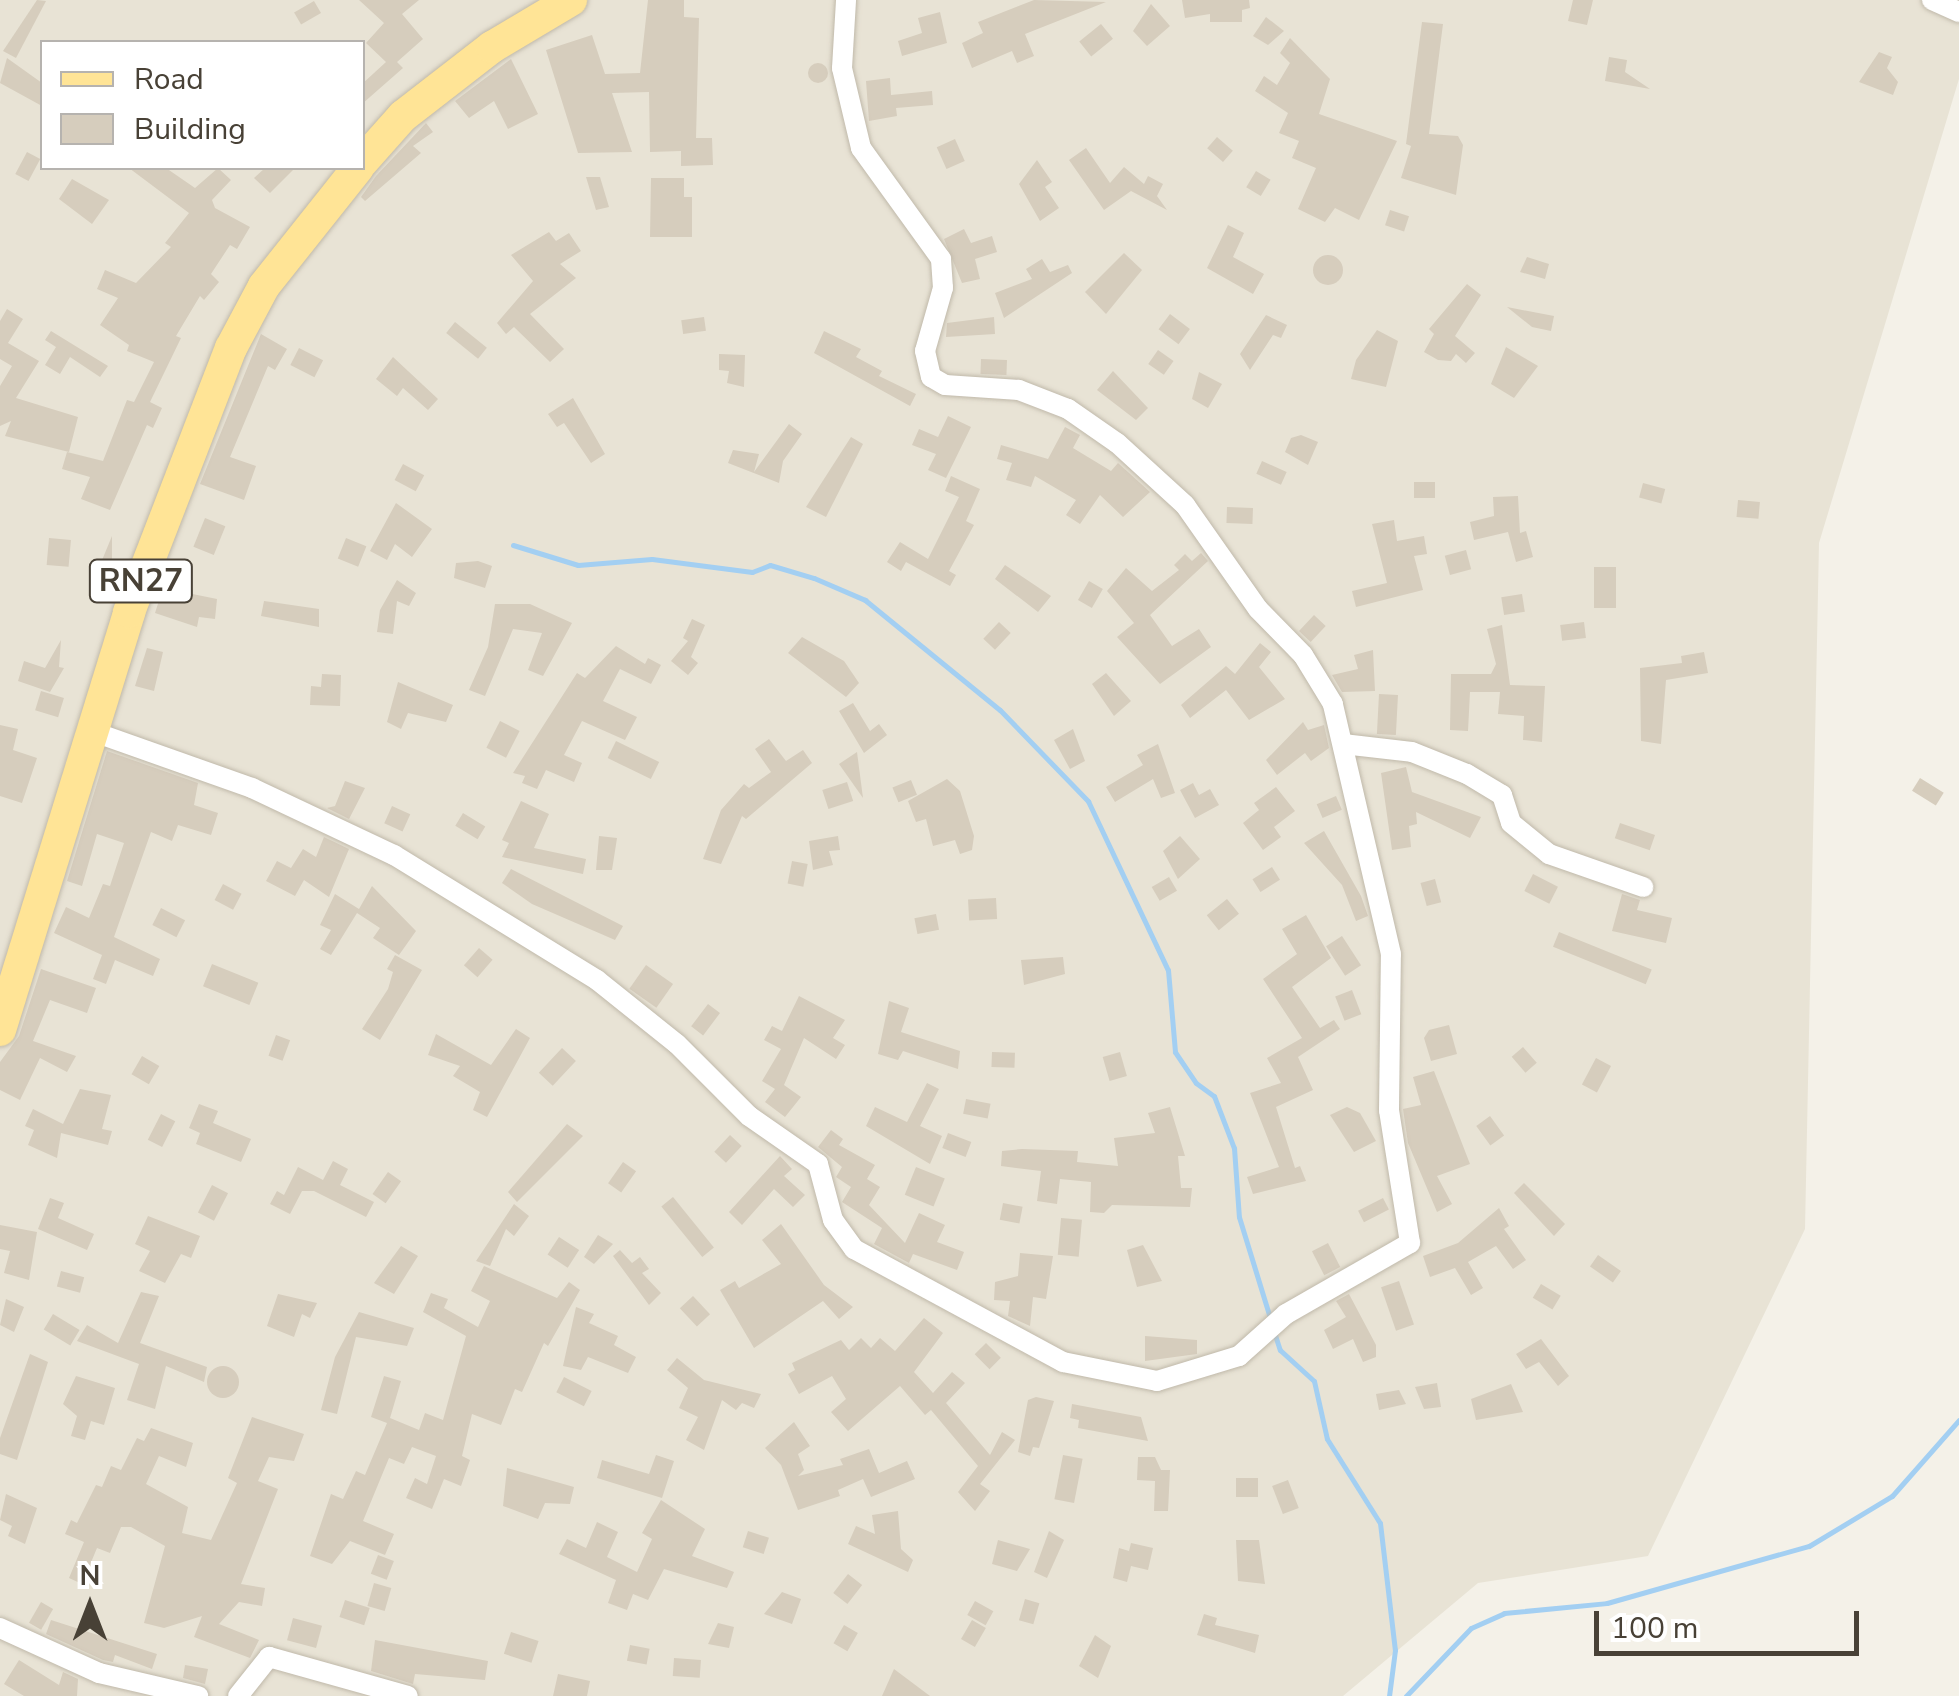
<!DOCTYPE html>
<style>
body{margin:0}
#map{position:relative;width:1959px;height:1696px;overflow:hidden;background:#f4f1e8;font-family:"Nunito Sans",sans-serif}
div>[style]{position:absolute}
.residential>*{inset:0;background:#e8e3d5}
.stream>*{height:5px;margin:-2.5px;padding:0 2.5px;transform-origin:2.5px;border-radius:2.5px;background:#a3cff2}
.building>*{inset:0;background:#d6cdbd;transform-origin:0 0}
.round{border-radius:50%}
.roads{filter:drop-shadow(0 0 2px #c0b9aa) drop-shadow(0 0 2px #c0b9aa)}
.minor>*{height:20px;margin:-10px;padding:0 10px;transform-origin:10px;border-radius:10px;background:#fff}
.primary>*{height:32px;margin:-16px;padding:0 16px;transform-origin:16px;border-radius:16px;background:#ffe496}
span{translate:-50% -50%;white-space:nowrap;text-align:center;line-height:1.15;-webkit-text-stroke:9px #fff;paint-order:stroke}
.shield-label span{padding:2px 8px;background:#fff;border:2px solid;border-radius:8px;-webkit-text-stroke-width:0}
.shield-label{font-size:32px;color:#484136;font-weight:700}
.legend{position:absolute;left:40px;top:40px;width:325px;height:130px;box-sizing:border-box;background:#fff;border:2px solid #b6b3af;margin:0;padding:12px 18px;list-style:none;font-size:30px;color:#484136}
.legend li{display:flex;align-items:center;gap:20px;height:50px}
.legend b{width:50px;border:2px solid #b6b3af}
.north{position:absolute;left:40px;top:1556px;width:100px;height:100px;-webkit-text-stroke:8px #fff;paint-order:stroke;rotate:0deg;font-size:28px;font-weight:700;line-height:40px;text-align:center;color:#484136}
.north::after{content:'';display:block;margin:auto;width:35px;height:45px;background:#484136;clip-path:polygon(50% 0,100% 100%,50% 72%,0 100%)}
.scale{position:absolute;left:1594px;top:1611px;width:265px;height:45px;box-sizing:border-box;border:5px solid #484136;border-top:0;padding-left:12px;font-size:30px;line-height:35px;white-space:nowrap;color:#484136;-webkit-text-stroke:8px #fff;paint-order:stroke}
</style>
<div id="map">
<div class="residential">
<div style="clip-path:polygon(evenodd,0 0,1959px 0,1959px 79px,1819px 543px,1805px 1229px,1648px 1556px,1478px 1583px,1343px 1696px,0 1696px,0 0,42px 42px,362px 42px,362px 168px,42px 168px,42px 42px)"></div>
</div>
<div class="stream">
<div style="left:513px;top:545px;width:68px;rotate:17.1deg"></div>
<div style="left:578px;top:565px;width:74px;rotate:-4.6deg"></div>
<div style="left:652px;top:559px;width:101px;rotate:7.4deg"></div>
<div style="left:752px;top:572px;width:19px;rotate:-21deg"></div>
<div style="left:770px;top:565px;width:46px;rotate:16.5deg"></div>
<div style="left:814px;top:578px;width:56px;rotate:23.3deg"></div>
<div style="left:865px;top:600px;width:174px;rotate:39.2deg"></div>
<div style="left:1000px;top:710px;width:127px;rotate:46deg"></div>
<div style="left:1088px;top:801px;width:187px;rotate:64.7deg"></div>
<div style="left:1168px;top:970px;width:82px;rotate:85.1deg"></div>
<div style="left:1175px;top:1052px;width:37px;rotate:56deg"></div>
<div style="left:1196px;top:1083px;width:22px;rotate:36deg"></div>
<div style="left:1214px;top:1096px;width:56px;rotate:69deg"></div>
<div style="left:1234px;top:1148px;width:69px;rotate:85.9deg"></div>
<div style="left:1239px;top:1217px;width:109px;rotate:72.9deg"></div>
<div style="left:1274px;top:1332px;width:19px;rotate:72deg"></div>
<div style="left:1280px;top:1350px;width:46px;rotate:42.4deg"></div>
<div style="left:1314px;top:1381px;width:59px;rotate:77.4deg"></div>
<div style="left:1327px;top:1439px;width:99px;rotate:57.8deg"></div>
<div style="left:1380px;top:1523px;width:128px;rotate:83.3deg"></div>
<div style="left:1395px;top:1650px;width:46px;rotate:97.4deg"></div>
<div style="left:1406px;top:1696px;width:94px;rotate:-46.3deg"></div>
<div style="left:1471px;top:1628px;width:36px;rotate:-24deg"></div>
<div style="left:1504px;top:1613px;width:103px;rotate:-5.5deg"></div>
<div style="left:1607px;top:1603px;width:210px;rotate:-15.8deg"></div>
<div style="left:1809px;top:1546px;width:97px;rotate:-31.1deg"></div>
<div style="left:1892px;top:1496px;width:101px;rotate:-48.6deg"></div>
</div>
<div class="building">
<div style="clip-path:polygon(37px 0,46px 1px,16px 58px,3px 51px)"></div>
<div style="clip-path:polygon(359px 0,419px 0,402px 14px,423px 39px,397px 62px,403px 68px,362px 104px,362px 84px,386px 62px,366px 43px,384px 23px)"></div>
<div style="clip-path:polygon(648px 0,684px 0,684px 17px,699px 18px,696px 138px,712px 138px,713px 165px,681px 166px,681px 151px,650px 152px,649px 92px,612px 93px,632px 152px,578px 153px,546px 50px,592px 35px,605px 74px,640px 73px)"></div>
<div style="clip-path:polygon(1034px 0,1106px 2px,1025px 34px,1034px 56px,1017px 63px,1012px 51px,972px 68px,962px 43px,983px 33px,978px 22px)"></div>
<div style="clip-path:polygon(1182px 0,1249px 0,1250px 8px,1242px 10px,1242px 22px,1210px 22px,1210px 14px,1185px 18px)"></div>
<div style="clip-path:polygon(1573px 0,1593px 0,1587px 25px,1568px 21px)"></div>
<div style="left:314px;top:1px;width:14px;height:23px;rotate:60deg"></div>
<div style="clip-path:polygon(1151px 4px,1170px 26px,1147px 46px,1133px 31px)"></div>
<div style="clip-path:polygon(940px 12px,947px 43px,902px 56px,898px 41px,922px 33px,918px 18px)"></div>
<div style="clip-path:polygon(1266px 17px,1284px 31px,1268px 45px,1253px 36px)"></div>
<div style="clip-path:polygon(1422px 22px,1443px 24px,1429px 134px,1458px 136px,1463px 145px,1456px 195px,1401px 178px,1411px 146px,1406px 144px)"></div>
<div style="left:1101px;top:24px;width:19px;height:28px;rotate:51deg"></div>
<div style="clip-path:polygon(1290px 38px,1330px 79px,1319px 114px,1397px 141px,1359px 220px,1335px 208px,1325px 222px,1298px 209px,1316px 168px,1292px 158px,1299px 141px,1279px 133px,1288px 113px,1255px 91px,1264px 76px,1277px 85px,1290px 63px,1280px 53px)"></div>
<div style="clip-path:polygon(1879px 52px,1892px 57px,1887px 68px,1898px 82px,1893px 95px,1859px 82px)"></div>
<div style="clip-path:polygon(1609px 57px,1627px 60px,1625px 72px,1650px 89px,1605px 81px)"></div>
<div style="clip-path:polygon(7px 58px,42px 83px,42px 106px,0 83px)"></div>
<div style="clip-path:polygon(511px 59px,538px 114px,508px 129px,494px 101px,469px 118px,455px 101px)"></div>
<div class="round" style="left:808px;top:63px;width:20px;height:20px"></div>
<div style="clip-path:polygon(890px 78px,891px 95px,932px 91px,933px 105px,896px 108px,897px 116px,869px 121px,866px 81px)"></div>
<div style="clip-path:polygon(426px 123px,433px 132px,413px 146px,421px 153px,365px 201px,361px 197px,376px 176px)"></div>
<div style="left:1217px;top:137px;width:21px;height:15px;rotate:41deg"></div>
<div style="left:955px;top:139px;width:24px;height:20px;rotate:66deg"></div>
<div style="clip-path:polygon(1086px 148px,1110px 183px,1124px 167px,1144px 184px,1148px 176px,1163px 184px,1157px 196px,1167px 210px,1131px 191px,1104px 210px,1069px 160px)"></div>
<div style="left:27px;top:152px;width:15px;height:25px;rotate:28deg"></div>
<div style="clip-path:polygon(1037px 160px,1052px 182px,1045px 187px,1059px 208px,1040px 221px,1019px 184px)"></div>
<div style="clip-path:polygon(129px 168px,166px 168px,195px 188px,218px 168px,231px 180px,212px 200px,215px 208px,250px 227px,237px 249px,230px 245px,211px 274px,219px 282px,204px 300px,200px 296px,176px 336px,181px 338px,150px 402px,162px 408px,153px 428px,147px 425px,110px 510px,81px 499px,90px 477px,62px 469px,67px 452px,103px 461px,127px 400px,134px 402px,154px 362px,127px 351px,129px 345px,100px 325px,118px 298px,97px 289px,105px 270px,136px 283px,171px 247px,165px 243px,189px 213px)"></div>
<div style="clip-path:polygon(265px 168px,295px 168px,270px 193px,254px 178px)"></div>
<div style="left:1256px;top:171px;width:17px;height:19px;rotate:31deg"></div>
<div style="clip-path:polygon(586px 177px,600px 177px,609px 207px,596px 210px)"></div>
<div style="clip-path:polygon(651px 178px,684px 178px,684px 197px,692px 197px,692px 237px,650px 237px)"></div>
<div style="clip-path:polygon(72px 179px,109px 200px,92px 224px,59px 199px)"></div>
<div style="left:1390px;top:210px;width:20px;height:16px;rotate:18deg"></div>
<div style="clip-path:polygon(1228px 225px,1244px 233px,1233px 257px,1264px 274px,1253px 294px,1207px 268px)"></div>
<div style="clip-path:polygon(964px 229px,971px 243px,992px 236px,997px 252px,975px 259px,980px 279px,962px 283px,944px 239px)"></div>
<div style="clip-path:polygon(549px 232px,556px 241px,569px 233px,581px 251px,560px 264px,576px 278px,530px 314px,564px 349px,550px 362px,514px 327px,506px 334px,497px 323px,533px 281px,511px 255px)"></div>
<div style="clip-path:polygon(1124px 253px,1142px 270px,1106px 314px,1085px 292px)"></div>
<div class="round" style="left:1313px;top:255px;width:30px;height:30px"></div>
<div style="clip-path:polygon(1527px 257px,1549px 264px,1545px 279px,1520px 272px)"></div>
<div style="clip-path:polygon(1042px 259px,1050px 272px,1068px 265px,1072px 273px,1004px 318px,995px 293px,1032px 279px,1026px 269px)"></div>
<div style="clip-path:polygon(1467px 284px,1481px 295px,1455px 336px,1475px 353px,1466px 363px,1456px 354px,1451px 361px,1438px 360px,1424px 352px,1434px 334px,1429px 329px)"></div>
<div style="clip-path:polygon(1507px 307px,1554px 316px,1551px 331px,1532px 327px)"></div>
<div style="clip-path:polygon(7px 309px,23px 319px,8px 343px,39px 361px,16px 398px,78px 417px,69px 452px,5px 436px,11px 421px,0 426px,0 386px,12px 366px,0 359px,0 321px)"></div>
<div style="left:1170px;top:314px;width:25px;height:19px;rotate:37deg"></div>
<div style="clip-path:polygon(1266px 315px,1287px 325px,1281px 338px,1273px 335px,1250px 370px,1240px 354px)"></div>
<div style="left:704px;top:317px;width:14px;height:23px;rotate:82deg"></div>
<div style="clip-path:polygon(994px 317px,995px 334px,946px 337px,947px 323px)"></div>
<div style="left:455px;top:322px;width:41px;height:14px;rotate:39deg"></div>
<div style="clip-path:polygon(1377px 330px,1398px 341px,1386px 387px,1351px 379px,1356px 360px)"></div>
<div style="clip-path:polygon(51px 331px,108px 366px,100px 377px,70px 357px,60px 374px,45px 365px,56px 347px,45px 340px)"></div>
<div style="clip-path:polygon(824px 331px,861px 349px,856px 357px,882px 371px,879px 376px,916px 394px,910px 406px,814px 353px)"></div>
<div style="clip-path:polygon(261px 334px,287px 349px,275px 370px,268px 366px,230px 457px,256px 466px,244px 500px,200px 484px)"></div>
<div style="clip-path:polygon(1506px 347px,1538px 366px,1514px 398px,1491px 384px)"></div>
<div style="left:299px;top:348px;width:27px;height:19px;rotate:27deg"></div>
<div style="left:1158px;top:350px;width:19px;height:17px;rotate:35deg"></div>
<div style="clip-path:polygon(719px 354px,745px 355px,744px 387px,727px 383px,729px 371px,719px 370px)"></div>
<div style="clip-path:polygon(393px 357px,438px 399px,428px 410px,403px 388px,397px 396px,376px 379px)"></div>
<div style="left:981px;top:359px;width:26px;height:15px;rotate:2deg"></div>
<div style="clip-path:polygon(1113px 371px,1148px 408px,1136px 420px,1097px 390px)"></div>
<div style="clip-path:polygon(1199px 372px,1222px 384px,1208px 408px,1192px 399px)"></div>
<div style="clip-path:polygon(573px 398px,605px 454px,591px 463px,564px 423px,557px 427px,548px 414px)"></div>
<div style="clip-path:polygon(948px 416px,971px 427px,946px 478px,928px 470px,936px 454px,912px 445px,919px 429px,938px 437px)"></div>
<div style="clip-path:polygon(789px 424px,802px 434px,783px 461px,779px 483px,728px 463px,733px 450px,759px 454px,754px 472px)"></div>
<div style="clip-path:polygon(1065px 427px,1080px 435px,1073px 448px,1111px 471px,1118px 463px,1150px 492px,1123px 517px,1100px 495px,1080px 524px,1066px 515px,1076px 500px,1035px 476px,1031px 487px,1006px 480px,1012px 463px,997px 459px,1001px 445px,1048px 459px)"></div>
<div style="clip-path:polygon(1301px 435px,1318px 442px,1308px 465px,1285px 452px,1291px 438px)"></div>
<div style="clip-path:polygon(851px 437px,863px 444px,826px 517px,806px 507px)"></div>
<div style="left:1262px;top:461px;width:27px;height:14px;rotate:24deg"></div>
<div style="left:403px;top:464px;width:24px;height:18px;rotate:28deg"></div>
<div style="clip-path:polygon(951px 476px,980px 489px,966px 521px,974px 525px,949px 571px,956px 575px,950px 586px,906px 562px,901px 571px,887px 562px,900px 542px,928px 559px,959px 497px,945px 491px)"></div>
<div style="left:1435px;top:482px;width:16px;height:21px;rotate:90deg"></div>
<div style="left:1643px;top:483px;width:23px;height:15px;rotate:15deg"></div>
<div style="clip-path:polygon(1518px 496px,1520px 533px,1526px 531px,1533px 557px,1516px 562px,1508px 532px,1474px 540px,1470px 522px,1494px 516px,1493px 497px)"></div>
<div style="left:1738px;top:500px;width:22px;height:17px;rotate:5deg"></div>
<div style="clip-path:polygon(396px 503px,432px 529px,412px 557px,395px 544px,387px 560px,370px 551px)"></div>
<div style="left:1227px;top:507px;width:26px;height:16px;rotate:2deg"></div>
<div style="left:205px;top:518px;width:22px;height:31px;rotate:22deg"></div>
<div style="clip-path:polygon(1394px 520px,1397px 541px,1424px 536px,1427px 554px,1414px 556px,1423px 590px,1356px 607px,1352px 591px,1387px 583px,1372px 524px)"></div>
<div style="clip-path:polygon(112px 536px,112px 572px,106px 587px,93px 582px)"></div>
<div style="left:49px;top:538px;width:22px;height:27px;rotate:5deg"></div>
<div style="left:346px;top:538px;width:22px;height:22px;rotate:22deg"></div>
<div style="left:1466px;top:550px;width:20px;height:22px;rotate:75deg"></div>
<div style="clip-path:polygon(1201px 553px,1208px 561px,1150px 615px,1172px 646px,1199px 629px,1211px 647px,1160px 684px,1117px 637px,1134px 623px,1107px 591px,1126px 568px,1152px 591px,1179px 570px,1174px 565px,1185px 554px,1192px 561px)"></div>
<div style="clip-path:polygon(478px 561px,492px 566px,485px 588px,454px 578px,456px 563px)"></div>
<div style="clip-path:polygon(1005px 565px,1051px 596px,1038px 612px,995px 579px)"></div>
<div style="left:1616px;top:567px;width:41px;height:22px;rotate:90deg"></div>
<div style="clip-path:polygon(397px 580px,416px 593px,409px 606px,397px 601px,393px 634px,377px 632px,380px 610px)"></div>
<div style="left:1089px;top:581px;width:16px;height:22px;rotate:30deg"></div>
<div style="clip-path:polygon(163px 588px,217px 599px,215px 619px,199px 617px,197px 627px,155px 613px)"></div>
<div style="left:1522px;top:594px;width:18px;height:21px;rotate:81deg"></div>
<div style="clip-path:polygon(264px 601px,319px 609px,319px 627px,261px 616px)"></div>
<div style="clip-path:polygon(495px 604px,530px 604px,572px 623px,543px 676px,528px 670px,542px 633px,513px 629px,485px 696px,469px 690px,488px 647px)"></div>
<div style="left:1314px;top:615px;width:16px;height:22px;rotate:43deg"></div>
<div style="clip-path:polygon(692px 619px,705px 625px,691px 657px,698px 663px,688px 675px,671px 661px,688px 641px,683px 638px)"></div>
<div style="left:999px;top:622px;width:16px;height:23px;rotate:43deg"></div>
<div style="left:1584px;top:622px;width:16px;height:24px;rotate:83deg"></div>
<div style="clip-path:polygon(1502px 625px,1510px 685px,1545px 686px,1542px 742px,1523px 740px,1524px 716px,1498px 714px,1500px 692px,1470px 692px,1468px 731px,1450px 730px,1451px 674px,1491px 674px,1496px 664px,1487px 629px)"></div>
<div style="clip-path:polygon(802px 637px,844px 661px,859px 683px,846px 697px,788px 653px)"></div>
<div style="clip-path:polygon(61px 640px,59px 667px,64px 668px,50px 692px,18px 681px,24px 661px,45px 668px)"></div>
<div style="clip-path:polygon(1260px 643px,1271px 652px,1259px 667px,1285px 699px,1249px 720px,1226px 690px,1190px 718px,1181px 705px,1226px 666px,1235px 674px)"></div>
<div style="clip-path:polygon(616px 646px,645px 664px,648px 658px,661px 665px,651px 684px,620px 669px,603px 701px,637px 717px,625px 740px,582px 721px,564px 755px,582px 763px,574px 782px,546px 770px,537px 789px,522px 783px,525px 776px,513px 773px,577px 673px,585px 678px)"></div>
<div style="clip-path:polygon(147px 648px,163px 652px,154px 691px,135px 686px)"></div>
<div style="clip-path:polygon(1373px 650px,1375px 691px,1342px 692px,1332px 675px,1358px 669px,1354px 655px)"></div>
<div style="clip-path:polygon(1704px 652px,1708px 673px,1666px 680px,1661px 744px,1641px 741px,1640px 668px,1682px 663px,1681px 656px)"></div>
<div style="clip-path:polygon(1106px 673px,1131px 701px,1114px 716px,1092px 684px)"></div>
<div style="clip-path:polygon(322px 674px,341px 675px,340px 706px,310px 705px,311px 686px,321px 687px)"></div>
<div style="clip-path:polygon(398px 682px,453px 705px,446px 722px,408px 713px,401px 729px,387px 722px)"></div>
<div style="left:41px;top:691px;width:24px;height:20px;rotate:17deg"></div>
<div style="left:1379px;top:694px;width:19px;height:40px;rotate:3deg"></div>
<div style="clip-path:polygon(853px 703px,870px 731px,879px 724px,887px 735px,864px 753px,839px 711px)"></div>
<div style="left:500px;top:721px;width:22px;height:30px;rotate:27deg"></div>
<div style="clip-path:polygon(1303px 722px,1308px 730px,1324px 725px,1329px 748px,1311px 761px,1305px 753px,1277px 775px,1266px 760px)"></div>
<div style="clip-path:polygon(0 725px,18px 729px,13px 750px,37px 758px,22px 803px,0 796px)"></div>
<div style="clip-path:polygon(1073px 729px,1085px 761px,1070px 769px,1054px 740px)"></div>
<div style="clip-path:polygon(769px 739px,786px 761px,803px 750px,812px 763px,746px 819px,742px 816px,721px 864px,703px 859px,721px 810px,744px 784px,749px 788px,771px 772px,755px 749px)"></div>
<div style="left:616px;top:741px;width:48px;height:19px;rotate:26deg"></div>
<div style="clip-path:polygon(1158px 744px,1175px 793px,1161px 798px,1153px 779px,1115px 802px,1106px 787px,1143px 765px,1137px 755px)"></div>
<div style="clip-path:polygon(107px 751px,198px 783px,194px 805px,218px 813px,211px 835px,178px 825px,172px 841px,151px 832px,114px 937px,160px 959px,153px 976px,115px 960px,106px 984px,93px 979px,102px 955px,54px 933px,66px 907px,89px 918px,103px 884px,110px 886px,124px 843px,97px 834px,82px 886px,67px 881px)"></div>
<div style="clip-path:polygon(857px 752px,863px 798px,839px 764px)"></div>
<div style="clip-path:polygon(1406px 767px,1412px 792px,1481px 817px,1470px 838px,1416px 812px,1417px 824px,1409px 826px,1411px 847px,1392px 850px,1381px 773px)"></div>
<div style="left:1920px;top:778px;width:28px;height:15px;rotate:32deg"></div>
<div style="clip-path:polygon(947px 779px,960px 791px,974px 836px,972px 850px,960px 854px,955px 840px,933px 846px,926px 819px,916px 822px,908px 801px)"></div>
<div style="left:911px;top:780px;width:16px;height:20px;rotate:68deg"></div>
<div style="clip-path:polygon(345px 781px,365px 788px,349px 819px,327px 808px,335px 806px)"></div>
<div style="left:847px;top:782px;width:20px;height:26px;rotate:72deg"></div>
<div style="clip-path:polygon(1193px 783px,1199px 795px,1210px 789px,1219px 805px,1195px 818px,1180px 790px)"></div>
<div style="clip-path:polygon(1276px 787px,1295px 811px,1274px 827px,1281px 837px,1263px 850px,1243px 823px,1259px 810px,1254px 803px)"></div>
<div style="left:1336px;top:796px;width:15px;height:21px;rotate:67deg"></div>
<div style="clip-path:polygon(521px 801px,549px 814px,534px 848px,586px 859px,583px 874px,502px 857px,509px 843px,502px 840px)"></div>
<div style="left:392px;top:806px;width:20px;height:19px;rotate:24deg"></div>
<div style="left:463px;top:813px;width:26px;height:15px;rotate:31deg"></div>
<div style="left:1620px;top:823px;width:37px;height:16px;rotate:19deg"></div>
<div style="clip-path:polygon(1324px 831px,1361px 896px,1368px 916px,1356px 921px,1342px 885px,1304px 843px)"></div>
<div style="clip-path:polygon(599px 836px,617px 838px,612px 870px,596px 870px)"></div>
<div style="clip-path:polygon(838px 836px,840px 850px,829px 851px,833px 865px,813px 870px,809px 841px)"></div>
<div style="clip-path:polygon(1180px 836px,1200px 859px,1178px 879px,1163px 851px)"></div>
<div style="clip-path:polygon(324px 837px,349px 849px,329px 897px,304px 880px,295px 896px,266px 881px,277px 861px,291px 868px,303px 849px,316px 857px)"></div>
<div style="left:792px;top:861px;width:16px;height:23px;rotate:11deg"></div>
<div style="left:1272px;top:867px;width:15px;height:23px;rotate:58deg"></div>
<div style="clip-path:polygon(511px 869px,623px 926px,615px 940px,532px 904px,502px 883px)"></div>
<div style="left:1533px;top:874px;width:28px;height:19px;rotate:27deg"></div>
<div style="left:1169px;top:877px;width:16px;height:20px;rotate:60deg"></div>
<div style="left:1435px;top:879px;width:24px;height:15px;rotate:75deg"></div>
<div style="left:223px;top:884px;width:21px;height:18px;rotate:28deg"></div>
<div style="clip-path:polygon(372px 886px,416px 931px,399px 955px,373px 938px,380px 928px,357px 913px,331px 955px,320px 949px,331px 930px,320px 925px,335px 894px,359px 909px)"></div>
<div style="clip-path:polygon(1622px 894px,1640px 900px,1637px 910px,1672px 918px,1666px 943px,1612px 931px)"></div>
<div style="left:996px;top:898px;width:21px;height:28px;rotate:87deg"></div>
<div style="left:1227px;top:899px;width:19px;height:26px;rotate:51deg"></div>
<div style="left:161px;top:908px;width:27px;height:19px;rotate:27deg"></div>
<div style="left:936px;top:914px;width:16px;height:22px;rotate:79deg"></div>
<div style="clip-path:polygon(1306px 915px,1331px 958px,1292px 987px,1320px 1028px,1334px 1020px,1340px 1029px,1298px 1057px,1313px 1090px,1276px 1107px,1295px 1168px,1300px 1166px,1306px 1181px,1253px 1194px,1247px 1177px,1279px 1167px,1250px 1093px,1281px 1083px,1267px 1058px,1302px 1038px,1263px 979px,1297px 954px,1282px 929px)"></div>
<div style="left:1559px;top:932px;width:100px;height:16px;rotate:22deg"></div>
<div style="left:1342px;top:936px;width:35px;height:19px;rotate:57deg"></div>
<div style="left:479px;top:948px;width:18px;height:23px;rotate:41deg"></div>
<div style="clip-path:polygon(395px 955px,422px 970px,380px 1040px,362px 1029px,388px 989px,393px 972px,387px 969px)"></div>
<div style="clip-path:polygon(1063px 957px,1065px 974px,1024px 985px,1021px 960px)"></div>
<div style="left:212px;top:964px;width:50px;height:24px;rotate:22deg"></div>
<div style="left:646px;top:965px;width:33px;height:29px;rotate:35deg"></div>
<div style="clip-path:polygon(41px 969px,96px 988px,87px 1013px,50px 1000px,33px 1041px,76px 1056px,67px 1072px,40px 1058px,20px 1100px,0 1090px,0 1062px,19px 1036px)"></div>
<div style="left:1352px;top:990px;width:26px;height:18px;rotate:69deg"></div>
<div style="clip-path:polygon(799px 996px,845px 1020px,833px 1038px,845px 1045px,836px 1059px,804px 1038px,784px 1085px,801px 1097px,785px 1117px,765px 1102px,775px 1089px,762px 1081px,781px 1049px,764px 1040px,772px 1026px,782px 1031px)"></div>
<div style="clip-path:polygon(889px 1001px,909px 1008px,901px 1032px,960px 1051px,958px 1069px,903px 1051px,898px 1060px,878px 1054px)"></div>
<div style="left:708px;top:1004px;width:15px;height:28px;rotate:37deg"></div>
<div style="clip-path:polygon(1449px 1025px,1457px 1054px,1431px 1061px,1424px 1038px,1429px 1030px)"></div>
<div style="clip-path:polygon(516px 1029px,530px 1038px,487px 1117px,473px 1110px,480px 1092px,453px 1076px,460px 1066px,428px 1055px,436px 1034px,491px 1065px)"></div>
<div style="left:276px;top:1035px;width:15px;height:22px;rotate:20deg"></div>
<div style="left:1523px;top:1047px;width:21px;height:15px;rotate:49deg"></div>
<div style="left:562px;top:1048px;width:19px;height:34px;rotate:43deg"></div>
<div style="left:992px;top:1052px;width:23px;height:15px;rotate:2deg"></div>
<div style="left:1120px;top:1052px;width:25px;height:18px;rotate:74deg"></div>
<div style="left:142px;top:1056px;width:20px;height:21px;rotate:30deg"></div>
<div style="left:1596px;top:1058px;width:17px;height:30px;rotate:28deg"></div>
<div style="clip-path:polygon(1434px 1071px,1470px 1164px,1437px 1176px,1452px 1204px,1437px 1212px,1408px 1143px,1403px 1109px,1421px 1105px,1413px 1077px)"></div>
<div style="clip-path:polygon(927px 1083px,939px 1089px,920px 1126px,942px 1136px,930px 1164px,866px 1126px,875px 1107px,907px 1122px)"></div>
<div style="clip-path:polygon(80px 1089px,111px 1095px,102px 1129px,112px 1131px,108px 1145px,61px 1133px,57px 1158px,28px 1145px,34px 1130px,25px 1126px,33px 1109px,63px 1124px)"></div>
<div style="left:966px;top:1099px;width:25px;height:15px;rotate:11deg"></div>
<div style="clip-path:polygon(199px 1104px,218px 1111px,213px 1123px,251px 1139px,241px 1162px,196px 1144px,200px 1133px,189px 1128px)"></div>
<div style="clip-path:polygon(1170px 1107px,1185px 1156px,1178px 1156px,1181px 1188px,1192px 1188px,1190px 1207px,1112px 1205px,1104px 1213px,1090px 1212px,1091px 1182px,1060px 1179px,1057px 1204px,1037px 1201px,1041px 1171px,1001px 1166px,1002px 1151px,1022px 1149px,1078px 1151px,1077px 1162px,1118px 1166px,1114px 1138px,1155px 1133px,1148px 1113px)"></div>
<div style="clip-path:polygon(1347px 1107px,1360px 1113px,1376px 1141px,1354px 1152px,1330px 1115px)"></div>
<div style="left:161px;top:1114px;width:16px;height:29px;rotate:27deg"></div>
<div style="left:1490px;top:1116px;width:24px;height:17px;rotate:54deg"></div>
<div style="clip-path:polygon(567px 1124px,583px 1136px,517px 1202px,508px 1192px)"></div>
<div style="clip-path:polygon(831px 1130px,843px 1139px,839px 1145px,875px 1165px,867px 1179px,880px 1187px,869px 1205px,905px 1243px,919px 1213px,945px 1225px,937px 1242px,964px 1252px,957px 1270px,913px 1254px,909px 1263px,874px 1244px,882px 1228px,842px 1202px,851px 1187px,836px 1177px,842px 1167px,818px 1147px)"></div>
<div style="left:948px;top:1133px;width:25px;height:16px;rotate:21deg"></div>
<div style="left:730px;top:1135px;width:16px;height:23px;rotate:43deg"></div>
<div style="clip-path:polygon(780px 1156px,792px 1169px,784px 1176px,805px 1195px,793px 1207px,774px 1189px,742px 1225px,729px 1212px)"></div>
<div style="clip-path:polygon(333px 1161px,348px 1169px,340px 1185px,374px 1202px,366px 1217px,314px 1191px,302px 1191px,290px 1214px,270px 1204px,277px 1191px,284px 1195px,298px 1167px,323px 1180px)"></div>
<div style="left:623px;top:1162px;width:16px;height:26px;rotate:35deg"></div>
<div style="left:916px;top:1167px;width:31px;height:30px;rotate:22deg"></div>
<div style="left:388px;top:1172px;width:16px;height:27px;rotate:35deg"></div>
<div style="clip-path:polygon(1524px 1183px,1565px 1224px,1554px 1236px,1514px 1193px)"></div>
<div style="left:212px;top:1185px;width:18px;height:31px;rotate:27deg"></div>
<div style="left:673px;top:1197px;width:65px;height:15px;rotate:51deg"></div>
<div style="clip-path:polygon(50px 1198px,64px 1203px,58px 1218px,94px 1234px,87px 1250px,38px 1229px)"></div>
<div style="left:1383px;top:1198px;width:13px;height:28px;rotate:63deg"></div>
<div style="left:1003px;top:1203px;width:20px;height:17px;rotate:11deg"></div>
<div style="clip-path:polygon(514px 1204px,529px 1216px,514px 1236px,506px 1229px,490px 1266px,476px 1261px)"></div>
<div style="clip-path:polygon(1499px 1208px,1509px 1226px,1504px 1229px,1526px 1260px,1513px 1269px,1496px 1246px,1468px 1262px,1483px 1288px,1471px 1295px,1455px 1268px,1430px 1277px,1423px 1256px,1458px 1243px)"></div>
<div style="clip-path:polygon(148px 1216px,200px 1236px,191px 1258px,181px 1254px,165px 1283px,139px 1271px,150px 1251px,135px 1244px)"></div>
<div style="left:1061px;top:1218px;width:21px;height:37px;rotate:5deg"></div>
<div style="clip-path:polygon(781px 1224px,824px 1285px,853px 1307px,839px 1319px,823px 1301px,754px 1348px,720px 1290px,735px 1281px,739px 1288px,781px 1264px,762px 1240px)"></div>
<div style="clip-path:polygon(0 1225px,37px 1232px,29px 1280px,4px 1273px,10px 1251px,0 1249px)"></div>
<div style="clip-path:polygon(598px 1235px,613px 1244px,594px 1264px,584px 1257px)"></div>
<div style="left:559px;top:1237px;width:24px;height:21px;rotate:33deg"></div>
<div style="left:1328px;top:1243px;width:27px;height:18px;rotate:63deg"></div>
<div style="clip-path:polygon(1143px 1245px,1162px 1281px,1137px 1287px,1127px 1250px)"></div>
<div style="clip-path:polygon(401px 1246px,418px 1256px,394px 1294px,374px 1283px)"></div>
<div style="clip-path:polygon(620px 1250px,632px 1263px,640px 1257px,649px 1269px,642px 1273px,661px 1293px,649px 1305px,613px 1256px)"></div>
<div style="clip-path:polygon(1020px 1253px,1053px 1256px,1046px 1299px,1033px 1297px,1030px 1326px,1008px 1316px,1010px 1301px,994px 1300px,995px 1282px,1018px 1276px)"></div>
<div style="left:1598px;top:1255px;width:28px;height:14px;rotate:35deg"></div>
<div style="clip-path:polygon(484px 1266px,557px 1298px,569px 1282px,580px 1290px,548px 1346px,544px 1343px,522px 1392px,515px 1389px,501px 1425px,472px 1414px,462px 1456px,470px 1460px,461px 1486px,444px 1479px,432px 1509px,406px 1498px,415px 1478px,427px 1484px,436px 1456px,412px 1447px,404px 1464px,389px 1458px,363px 1521px,394px 1534px,385px 1555px,350px 1541px,332px 1564px,310px 1556px,331px 1494px,343px 1499px,356px 1471px,365px 1475px,387px 1423px,371px 1417px,384px 1376px,401px 1381px,390px 1418px,419px 1430px,425px 1413px,443px 1420px,466px 1336px,423px 1312px,431px 1293px,448px 1299px,444px 1308px,478px 1327px,490px 1301px,471px 1291px)"></div>
<div style="left:61px;top:1271px;width:24px;height:16px;rotate:15deg"></div>
<div style="left:1399px;top:1281px;width:46px;height:19px;rotate:71deg"></div>
<div style="left:1541px;top:1284px;width:23px;height:16px;rotate:31deg"></div>
<div style="clip-path:polygon(141px 1292px,159px 1296px,140px 1343px,207px 1367px,204px 1382px,166px 1366px,155px 1409px,127px 1400px,139px 1364px,77px 1341px,87px 1325px,118px 1343px)"></div>
<div style="clip-path:polygon(278px 1294px,317px 1303px,310px 1318px,302px 1314px,294px 1337px,267px 1326px)"></div>
<div style="clip-path:polygon(1349px 1294px,1376px 1345px,1376px 1357px,1363px 1362px,1353px 1339px,1333px 1349px,1324px 1330px,1346px 1317px,1336px 1301px)"></div>
<div style="left:693px;top:1296px;width:25px;height:18px;rotate:47deg"></div>
<div style="clip-path:polygon(6px 1299px,24px 1307px,14px 1332px,0 1325px)"></div>
<div style="clip-path:polygon(576px 1307px,594px 1314px,589px 1323px,618px 1336px,614px 1345px,636px 1357px,628px 1373px,588px 1357px,581px 1370px,563px 1366px)"></div>
<div style="clip-path:polygon(359px 1312px,414px 1328px,407px 1346px,356px 1337px,337px 1414px,321px 1410px,335px 1357px)"></div>
<div style="left:53px;top:1314px;width:31px;height:18px;rotate:31deg"></div>
<div style="clip-path:polygon(924px 1318px,943px 1333px,914px 1372px,933px 1393px,952px 1372px,965px 1383px,946px 1403px,990px 1455px,1002px 1432px,1015px 1440px,980px 1484px,990px 1491px,975px 1511px,958px 1492px,978px 1466px,931px 1410px,925px 1415px,900px 1386px,848px 1431px,831px 1412px,846px 1399px,832px 1376px,799px 1394px,788px 1374px,795px 1370px,792px 1363px,841px 1340px,849px 1350px,861px 1338px,871px 1348px,880px 1338px,895px 1351px)"></div>
<div style="clip-path:polygon(1145px 1336px,1197px 1340px,1197px 1354px,1145px 1361px)"></div>
<div style="clip-path:polygon(1541px 1339px,1569px 1376px,1558px 1386px,1539px 1362px,1526px 1369px,1516px 1354px)"></div>
<div style="left:986px;top:1343px;width:21px;height:16px;rotate:45deg"></div>
<div style="clip-path:polygon(30px 1354px,48px 1362px,17px 1460px,0 1454px,0 1438px)"></div>
<div style="clip-path:polygon(677px 1358px,704px 1380px,761px 1394px,754px 1408px,742px 1403px,736px 1410px,722px 1400px,704px 1450px,686px 1440px,698px 1417px,679px 1408px,688px 1388px,667px 1370px)"></div>
<div class="round" style="left:207px;top:1366px;width:32px;height:32px"></div>
<div style="clip-path:polygon(76px 1376px,115px 1388px,104px 1425px,91px 1421px,85px 1440px,71px 1436px,77px 1416px,63px 1404px)"></div>
<div style="left:564px;top:1377px;width:31px;height:17px;rotate:27deg"></div>
<div style="clip-path:polygon(1437px 1383px,1441px 1407px,1424px 1409px,1415px 1387px)"></div>
<div style="clip-path:polygon(1511px 1384px,1523px 1412px,1476px 1420px,1471px 1399px)"></div>
<div style="clip-path:polygon(1399px 1390px,1406px 1404px,1379px 1410px,1376px 1394px)"></div>
<div style="clip-path:polygon(1036px 1397px,1054px 1401px,1039px 1448px,1033px 1447px,1030px 1456px,1018px 1452px,1028px 1400px)"></div>
<div style="clip-path:polygon(1072px 1404px,1141px 1417px,1148px 1441px,1078px 1428px,1079px 1420px,1070px 1418px)"></div>
<div style="clip-path:polygon(252px 1417px,304px 1434px,294px 1461px,269px 1457px,258px 1481px,278px 1489px,241px 1584px,265px 1588px,262px 1606px,239px 1602px,219px 1624px,259px 1640px,250px 1658px,194px 1637px,202px 1616px,164px 1628px,144px 1623px,165px 1546px,131px 1527px,121px 1527px,110px 1553px,97px 1548px,82px 1584px,69px 1578px,84px 1542px,65px 1534px,71px 1520px,77px 1523px,96px 1485px,102px 1487px,111px 1466px,121px 1470px,137px 1438px,144px 1441px,151px 1428px,193px 1443px,186px 1467px,159px 1456px,146px 1484px,188px 1507px,182px 1533px,211px 1540px,237px 1483px,228px 1478px)"></div>
<div style="clip-path:polygon(794px 1422px,810px 1446px,798px 1454px,804px 1470px,798px 1476px,843px 1465px,840px 1459px,869px 1449px,879px 1473px,907px 1461px,915px 1479px,871px 1497px,863px 1479px,838px 1490px,840px 1496px,798px 1510px,781px 1465px,765px 1448px)"></div>
<div style="clip-path:polygon(656px 1455px,674px 1461px,662px 1498px,597px 1478px,602px 1460px,649px 1474px)"></div>
<div style="left:1063px;top:1455px;width:20px;height:45px;rotate:11deg"></div>
<div style="clip-path:polygon(1138px 1457px,1155px 1457px,1161px 1470px,1170px 1470px,1168px 1511px,1154px 1511px,1155px 1481px,1137px 1480px)"></div>
<div style="clip-path:polygon(507px 1468px,574px 1487px,570px 1504px,545px 1503px,538px 1519px,503px 1506px)"></div>
<div style="left:1258px;top:1478px;width:19px;height:22px;rotate:90deg"></div>
<div style="left:1288px;top:1480px;width:30px;height:17px;rotate:69deg"></div>
<div style="clip-path:polygon(6px 1494px,37px 1508px,25px 1544px,8px 1536px,12px 1526px,0 1520px)"></div>
<div style="clip-path:polygon(661px 1500px,705px 1529px,692px 1556px,734px 1572px,727px 1588px,664px 1569px,648px 1600px,633px 1594px,627px 1610px,608px 1603px,616px 1580px,559px 1554px,567px 1539px,586px 1548px,597px 1522px,618px 1532px,607px 1557px,637px 1572px,652px 1539px,642px 1533px)"></div>
<div style="clip-path:polygon(898px 1511px,901px 1549px,913px 1560px,908px 1572px,848px 1544px,856px 1526px,875px 1534px,872px 1515px)"></div>
<div style="left:748px;top:1531px;width:22px;height:17px;rotate:18deg"></div>
<div style="clip-path:polygon(1049px 1531px,1064px 1540px,1047px 1578px,1034px 1572px)"></div>
<div style="clip-path:polygon(998px 1540px,1030px 1549px,1017px 1571px,992px 1564px)"></div>
<div style="clip-path:polygon(1236px 1540px,1259px 1540px,1265px 1584px,1238px 1581px)"></div>
<div style="clip-path:polygon(1131px 1543px,1153px 1548px,1148px 1570px,1131px 1566px,1127px 1582px,1113px 1578px,1119px 1548px,1129px 1551px)"></div>
<div style="left:378px;top:1555px;width:17px;height:20px;rotate:21deg"></div>
<div style="left:848px;top:1574px;width:18px;height:24px;rotate:38deg"></div>
<div style="left:374px;top:1583px;width:18px;height:24px;rotate:16deg"></div>
<div style="clip-path:polygon(782px 1592px,801px 1599px,792px 1624px,764px 1614px)"></div>
<div style="left:1025px;top:1599px;width:15px;height:22px;rotate:16deg"></div>
<div style="left:345px;top:1600px;width:26px;height:18px;rotate:18deg"></div>
<div style="left:975px;top:1601px;width:21px;height:16px;rotate:29deg"></div>
<div style="left:41px;top:1602px;width:14px;height:24px;rotate:30deg"></div>
<div style="clip-path:polygon(1204px 1614px,1217px 1618px,1215px 1625px,1259px 1635px,1255px 1653px,1197px 1635px)"></div>
<div style="left:293px;top:1618px;width:30px;height:23px;rotate:15deg"></div>
<div style="clip-path:polygon(51px 1620px,157px 1654px,152px 1669px,115px 1655px,113px 1662px,103px 1660px,46px 1634px)"></div>
<div style="left:972px;top:1620px;width:16px;height:22px;rotate:30deg"></div>
<div style="clip-path:polygon(718px 1623px,734px 1627px,729px 1648px,708px 1644px)"></div>
<div style="left:844px;top:1625px;width:16px;height:21px;rotate:30deg"></div>
<div style="left:511px;top:1632px;width:29px;height:23px;rotate:18deg"></div>
<div style="clip-path:polygon(1095px 1635px,1111px 1646px,1098px 1678px,1079px 1666px)"></div>
<div style="clip-path:polygon(375px 1640px,488px 1661px,485px 1680px,415px 1674px,413px 1684px,371px 1671px)"></div>
<div style="left:630px;top:1645px;width:20px;height:16px;rotate:11deg"></div>
<div style="left:674px;top:1658px;width:27px;height:18px;rotate:4deg"></div>
<div style="clip-path:polygon(19px 1660px,59px 1685px,63px 1672px,78px 1679px,77px 1696px,24px 1696px,4px 1684px)"></div>
<div style="clip-path:polygon(185px 1665px,208px 1669px,205px 1684px,183px 1678px)"></div>
<div style="clip-path:polygon(894px 1669px,930px 1696px,882px 1696px)"></div>
<div style="clip-path:polygon(558px 1674px,590px 1681px,587px 1696px,553px 1696px)"></div>
</div>
<div class="roads">
<div class="minor">
<div style="left:1932px;top:0;width:30px;rotate:24deg"></div>
<div style="left:91px;top:731px;width:171px;rotate:19.5deg"></div>
<div style="left:252px;top:788px;width:157px;rotate:25.3deg"></div>
<div style="left:394px;top:855px;width:238px;rotate:31.6deg"></div>
<div style="left:597px;top:980px;width:102px;rotate:38.7deg"></div>
<div style="left:677px;top:1044px;width:102px;rotate:45deg"></div>
<div style="left:749px;top:1116px;width:84px;rotate:34.8deg"></div>
<div style="left:818px;top:1164px;width:58px;rotate:75deg"></div>
<div style="left:833px;top:1220px;width:36px;rotate:54deg"></div>
<div style="left:854px;top:1249px;width:238px;rotate:28.4deg"></div>
<div style="left:1063px;top:1362px;width:96px;rotate:11.4deg"></div>
<div style="left:1157px;top:1381px;width:86px;rotate:-17deg"></div>
<div style="left:1239px;top:1356px;width:63px;rotate:-41.8deg"></div>
<div style="left:1286px;top:1314px;width:143px;rotate:-29.8deg"></div>
<div style="left:1410px;top:1243px;width:135px;rotate:-99deg"></div>
<div style="left:1389px;top:1110px;width:156px;rotate:-89.3deg"></div>
<div style="left:1391px;top:954px;width:257px;rotate:-103.1deg"></div>
<div style="left:1333px;top:704px;width:57px;rotate:-121.5deg"></div>
<div style="left:1303px;top:655px;width:64px;rotate:-134.4deg"></div>
<div style="left:1258px;top:609px;width:127px;rotate:-125.1deg"></div>
<div style="left:1185px;top:505px;width:92px;rotate:-137.6deg"></div>
<div style="left:1117px;top:443px;width:60px;rotate:-145.2deg"></div>
<div style="left:1068px;top:409px;width:53px;rotate:-158.8deg"></div>
<div style="left:1019px;top:390px;width:74px;rotate:-176.1deg"></div>
<div style="left:945px;top:385px;width:16px;rotate:-150deg"></div>
<div style="left:931px;top:377px;width:27px;rotate:-103deg"></div>
<div style="left:925px;top:351px;width:66px;rotate:-74.1deg"></div>
<div style="left:943px;top:288px;width:29px;rotate:-94deg"></div>
<div style="left:941px;top:259px;width:137px;rotate:-125.8deg"></div>
<div style="left:861px;top:148px;width:82px;rotate:-103.4deg"></div>
<div style="left:842px;top:68px;width:68px;rotate:-86.6deg"></div>
<div style="left:1343px;top:744px;width:69px;rotate:6.6deg"></div>
<div style="left:1412px;top:752px;width:59px;rotate:21.8deg"></div>
<div style="left:1467px;top:774px;width:41px;rotate:31deg"></div>
<div style="left:1502px;top:795px;width:29px;rotate:72deg"></div>
<div style="left:1511px;top:823px;width:49px;rotate:39.2deg"></div>
<div style="left:1549px;top:854px;width:100px;rotate:19.3deg"></div>
<div style="left:0;top:1628px;width:109px;rotate:24.4deg"></div>
<div style="left:99px;top:1673px;width:102px;rotate:13.1deg"></div>
<div style="left:238px;top:1696px;width:50px;rotate:-51.5deg"></div>
<div style="left:269px;top:1657px;width:144px;rotate:15.7deg"></div>
</div>
<div class="primary">
<div style="left:362px;top:162px;width:62px;rotate:-48.3deg"></div>
<div style="left:403px;top:116px;width:113px;rotate:-37.8deg"></div>
<div style="left:492px;top:47px;width:92px;rotate:-30.7deg"></div>
<div style="left:0;top:1030px;width:437px;rotate:-72.8deg"></div>
<div style="left:129px;top:612px;width:283px;rotate:-68.9deg"></div>
<div style="left:231px;top:348px;width:70px;rotate:-62deg"></div>
<div style="left:264px;top:286px;width:151px;rotate:-51.5deg"></div>
</div>
</div>
<div class="shield-label">
<span style="left:141px;top:581px">RN27</span>
</div>
<ul class="legend">
<li><b style="height:12px;background:#ffe496"></b>Road</li>
<li><b style="height:28px;background:#d6cdbd"></b>Building</li>
</ul>
<div class="north">N</div>
<div class="scale">100 m</div>
</div>
